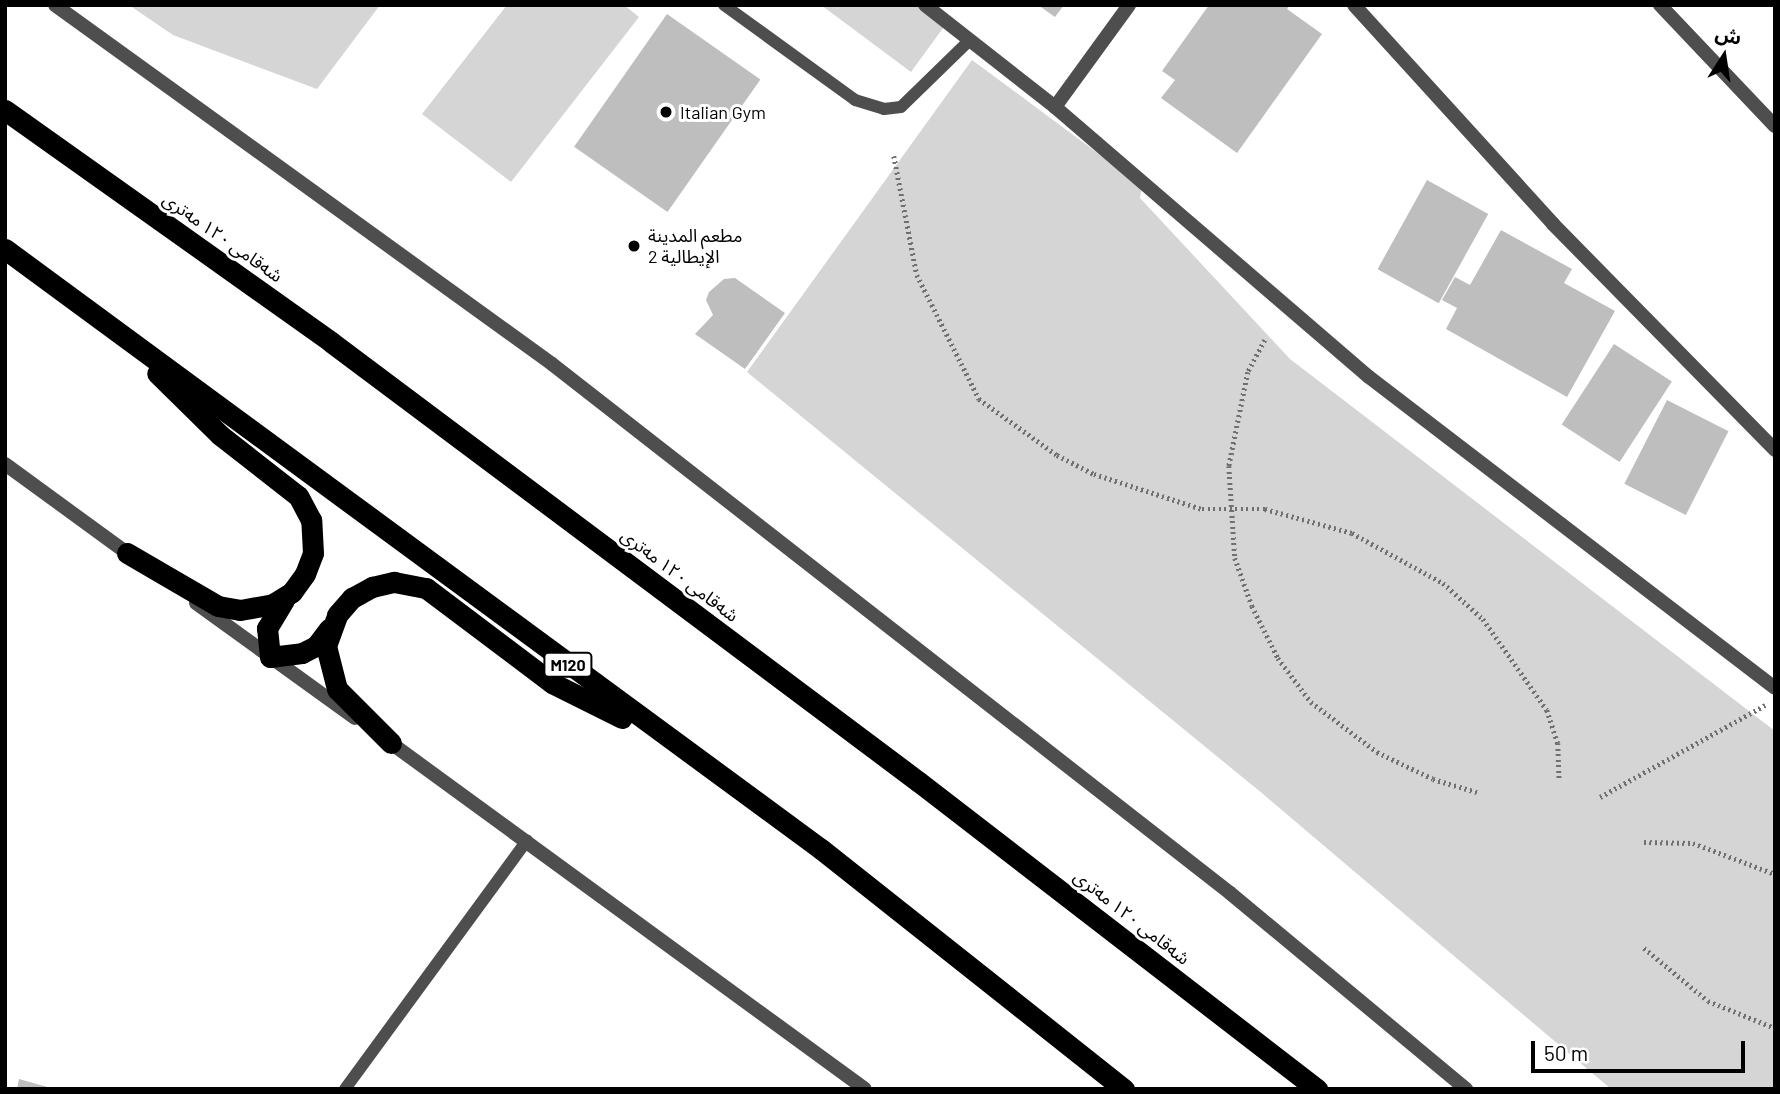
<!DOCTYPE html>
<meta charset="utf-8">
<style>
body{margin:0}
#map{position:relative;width:1780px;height:1094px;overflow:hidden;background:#fff;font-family:Barlow,"Noto Sans Arabic",sans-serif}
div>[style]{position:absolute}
.green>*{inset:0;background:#d5d5d5}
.building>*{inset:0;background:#bebebe;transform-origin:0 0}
.path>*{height:4.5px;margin-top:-2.25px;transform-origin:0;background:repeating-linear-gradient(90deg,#707070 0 2px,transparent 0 5.5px)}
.service>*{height:12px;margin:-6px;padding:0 6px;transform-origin:6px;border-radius:6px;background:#4e4e4e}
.minor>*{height:14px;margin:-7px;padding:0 7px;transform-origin:7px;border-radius:7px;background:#4e4e4e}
.tertiary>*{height:14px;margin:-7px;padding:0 7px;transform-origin:7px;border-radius:7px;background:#4e4e4e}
.motorway>*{height:21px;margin:-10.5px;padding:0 10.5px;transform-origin:10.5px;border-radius:10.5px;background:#000}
.dots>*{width:19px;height:19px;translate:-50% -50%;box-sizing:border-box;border:4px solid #fff;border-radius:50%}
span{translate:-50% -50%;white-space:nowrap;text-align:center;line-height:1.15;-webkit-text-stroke:6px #fff;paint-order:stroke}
.shield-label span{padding:2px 5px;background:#fff;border:2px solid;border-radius:5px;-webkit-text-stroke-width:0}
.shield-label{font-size:16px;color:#000;font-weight:700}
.poi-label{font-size:18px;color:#000}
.left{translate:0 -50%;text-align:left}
.street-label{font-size:18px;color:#000}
.frame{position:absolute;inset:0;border:7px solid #000;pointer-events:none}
.north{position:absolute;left:1689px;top:21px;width:70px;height:70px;-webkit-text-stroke:5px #fff;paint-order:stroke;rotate:12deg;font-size:19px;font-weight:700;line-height:28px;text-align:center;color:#000}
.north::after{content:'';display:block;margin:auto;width:24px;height:32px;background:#000;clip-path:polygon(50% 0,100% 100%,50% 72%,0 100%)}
.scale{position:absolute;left:1531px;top:1041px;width:214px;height:32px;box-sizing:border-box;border:4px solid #000;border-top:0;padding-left:9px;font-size:21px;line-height:24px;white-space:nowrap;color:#000;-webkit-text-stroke:5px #fff;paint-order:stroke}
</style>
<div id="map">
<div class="green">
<div style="clip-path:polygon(129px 5px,380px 5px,317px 89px,173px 35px)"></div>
<div style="clip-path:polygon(507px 5px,624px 5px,639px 17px,511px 182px,422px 114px)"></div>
<div style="clip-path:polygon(821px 5px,920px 5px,946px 24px,911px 72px)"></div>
<div style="clip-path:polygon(972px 60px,1142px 186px,1140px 198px,1290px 359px,1775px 731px,1775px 1089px,1611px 1089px,1263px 794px,747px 372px)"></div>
</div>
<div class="building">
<div style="clip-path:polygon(1038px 5px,1064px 5px,1055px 17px)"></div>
<div style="clip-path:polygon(1209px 5px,1290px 5px,1287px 9px,1322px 34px,1237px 153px,1161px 98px,1175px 80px,1162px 71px)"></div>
<div style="left:667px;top:14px;width:114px;height:162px;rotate:35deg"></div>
<div style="left:1427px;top:180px;width:70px;height:102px;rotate:29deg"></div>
<div style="clip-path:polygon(1501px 230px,1572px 269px,1564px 283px,1615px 311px,1567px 397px,1446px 329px,1457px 308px,1442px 300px,1455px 277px,1470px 285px)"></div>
<div style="clip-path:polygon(735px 278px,785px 313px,745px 369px,695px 334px,713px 315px,706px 300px,709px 292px,724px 279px)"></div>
<div style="left:1614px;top:344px;width:69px;height:96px;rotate:33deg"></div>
<div style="left:1667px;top:400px;width:69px;height:94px;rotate:27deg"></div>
<div style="clip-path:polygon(19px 1079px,51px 1088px,51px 1089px,17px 1089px)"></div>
</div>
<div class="path">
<div style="left:894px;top:156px;width:121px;rotate:79.1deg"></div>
<div style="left:917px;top:275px;width:139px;rotate:63.4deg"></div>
<div style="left:979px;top:399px;width:96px;rotate:35.7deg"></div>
<div style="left:1057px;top:455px;width:42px;rotate:27.2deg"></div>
<div style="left:1094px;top:474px;width:114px;rotate:18deg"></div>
<div style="left:1202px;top:509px;width:63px"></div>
<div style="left:1265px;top:509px;width:90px;rotate:15.4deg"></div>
<div style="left:1352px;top:533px;width:104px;rotate:28.8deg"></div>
<div style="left:1443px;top:583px;width:54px;rotate:42deg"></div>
<div style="left:1483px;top:619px;width:111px;rotate:54.9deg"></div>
<div style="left:1547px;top:710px;width:35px;rotate:72deg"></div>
<div style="left:1558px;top:743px;width:37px;rotate:88deg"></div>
<div style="left:1265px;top:340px;width:36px;rotate:118deg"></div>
<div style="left:1248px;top:372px;width:96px;rotate:101.4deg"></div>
<div style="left:1229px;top:466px;width:92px;rotate:86.3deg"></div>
<div style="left:1235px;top:558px;width:51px;rotate:70.5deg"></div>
<div style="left:1252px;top:606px;width:58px;rotate:63.4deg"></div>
<div style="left:1278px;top:658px;width:55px;rotate:53.1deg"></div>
<div style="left:1311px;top:702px;width:83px;rotate:37.1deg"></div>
<div style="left:1377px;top:752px;width:62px;rotate:25.7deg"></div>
<div style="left:1433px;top:779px;width:46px;rotate:16.5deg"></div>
<div style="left:1600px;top:797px;width:189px;rotate:-29.1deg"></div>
<div style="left:1644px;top:842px;width:49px;rotate:1.2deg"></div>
<div style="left:1693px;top:843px;width:88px;rotate:20.7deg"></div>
<div style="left:1644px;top:948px;width:83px;rotate:39.6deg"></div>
<div style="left:1708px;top:1001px;width:72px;rotate:21.9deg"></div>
</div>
<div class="service">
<div style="left:724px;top:5px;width:162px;rotate:35.9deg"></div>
<div style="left:855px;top:100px;width:30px;rotate:17deg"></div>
<div style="left:884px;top:109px;width:17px;rotate:-7deg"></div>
<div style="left:901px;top:107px;width:96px;rotate:-44.2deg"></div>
<div style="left:345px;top:1089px;width:308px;rotate:-53.8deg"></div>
</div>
<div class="minor">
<div style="left:925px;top:5px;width:165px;rotate:38.1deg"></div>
<div style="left:1055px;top:107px;width:414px;rotate:40.7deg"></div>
<div style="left:1369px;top:377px;width:511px;rotate:37.45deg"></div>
<div style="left:1354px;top:5px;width:296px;rotate:47.7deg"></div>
<div style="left:1553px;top:224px;width:317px;rotate:45.5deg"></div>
<div style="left:1660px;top:5px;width:167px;rotate:46.5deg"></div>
<div style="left:1055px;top:107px;width:126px;rotate:-54deg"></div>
</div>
<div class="tertiary">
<div style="left:55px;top:5px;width:613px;rotate:35.84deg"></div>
<div style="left:552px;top:364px;width:860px;rotate:37.96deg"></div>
<div style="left:1230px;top:893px;width:307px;rotate:39.7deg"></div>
<div style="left:5px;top:464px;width:160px;rotate:36.1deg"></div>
<div style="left:196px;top:603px;width:196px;rotate:35.9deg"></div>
<div style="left:384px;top:738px;width:595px;rotate:36.12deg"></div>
</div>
<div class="motorway">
<div style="left:5px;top:110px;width:400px;rotate:35.4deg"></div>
<div style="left:331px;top:342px;width:734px;rotate:36.81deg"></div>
<div style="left:919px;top:782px;width:503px;rotate:37.65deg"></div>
<div style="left:5px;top:249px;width:1013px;rotate:36.33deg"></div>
<div style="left:821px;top:849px;width:387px;rotate:38.4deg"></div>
<div style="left:127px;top:553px;width:105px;rotate:30.2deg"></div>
<div style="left:218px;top:606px;width:22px;rotate:10deg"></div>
<div style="left:240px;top:610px;width:34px;rotate:-10deg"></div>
<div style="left:273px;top:604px;width:22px;rotate:-32deg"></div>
<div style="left:292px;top:592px;width:22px;rotate:-54deg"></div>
<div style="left:305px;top:574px;width:22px;rotate:-69deg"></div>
<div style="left:313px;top:553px;width:33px;rotate:-93deg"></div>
<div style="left:311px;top:520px;width:27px;rotate:-118deg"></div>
<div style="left:298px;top:496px;width:99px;rotate:-142deg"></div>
<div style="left:220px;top:435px;width:88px;rotate:-135.5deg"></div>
<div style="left:284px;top:600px;width:33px;rotate:121deg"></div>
<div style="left:267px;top:628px;width:29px;rotate:84deg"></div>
<div style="left:270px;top:657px;width:32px;rotate:-7deg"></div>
<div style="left:302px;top:653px;width:16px;rotate:-27deg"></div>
<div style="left:316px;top:646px;width:21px;rotate:-53deg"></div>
<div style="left:391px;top:743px;width:76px;rotate:-135deg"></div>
<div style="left:337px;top:689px;width:44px;rotate:-104.3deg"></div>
<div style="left:326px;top:646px;width:33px;rotate:-70deg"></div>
<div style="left:337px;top:615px;width:23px;rotate:-49deg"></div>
<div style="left:352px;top:598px;width:23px;rotate:-29deg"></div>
<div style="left:372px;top:587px;width:23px;rotate:-13deg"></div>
<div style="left:394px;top:582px;width:33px;rotate:11deg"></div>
<div style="left:426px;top:588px;width:158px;rotate:37deg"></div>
<div style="left:552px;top:683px;width:78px;rotate:26.6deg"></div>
</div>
<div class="dots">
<div style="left:666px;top:112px;background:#000"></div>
<div style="left:634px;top:246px;background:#000"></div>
</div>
<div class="shield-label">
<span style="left:568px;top:665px">M120</span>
</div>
<div class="poi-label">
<span class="left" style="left:680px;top:112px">Italian Gym</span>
<span class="left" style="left:648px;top:246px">مطعم المدينة<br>الإيطالية 2</span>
</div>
<div class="street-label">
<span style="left:223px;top:237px;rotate:35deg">شەقامی ١٢٠ مەتری</span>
<span style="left:680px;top:575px;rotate:37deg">شەقامی ١٢٠ مەتری</span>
<span style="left:1132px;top:917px;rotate:38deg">شەقامی ١٢٠ مەتری</span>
</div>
<div class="frame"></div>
<div class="north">ش</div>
<div class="scale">50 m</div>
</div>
